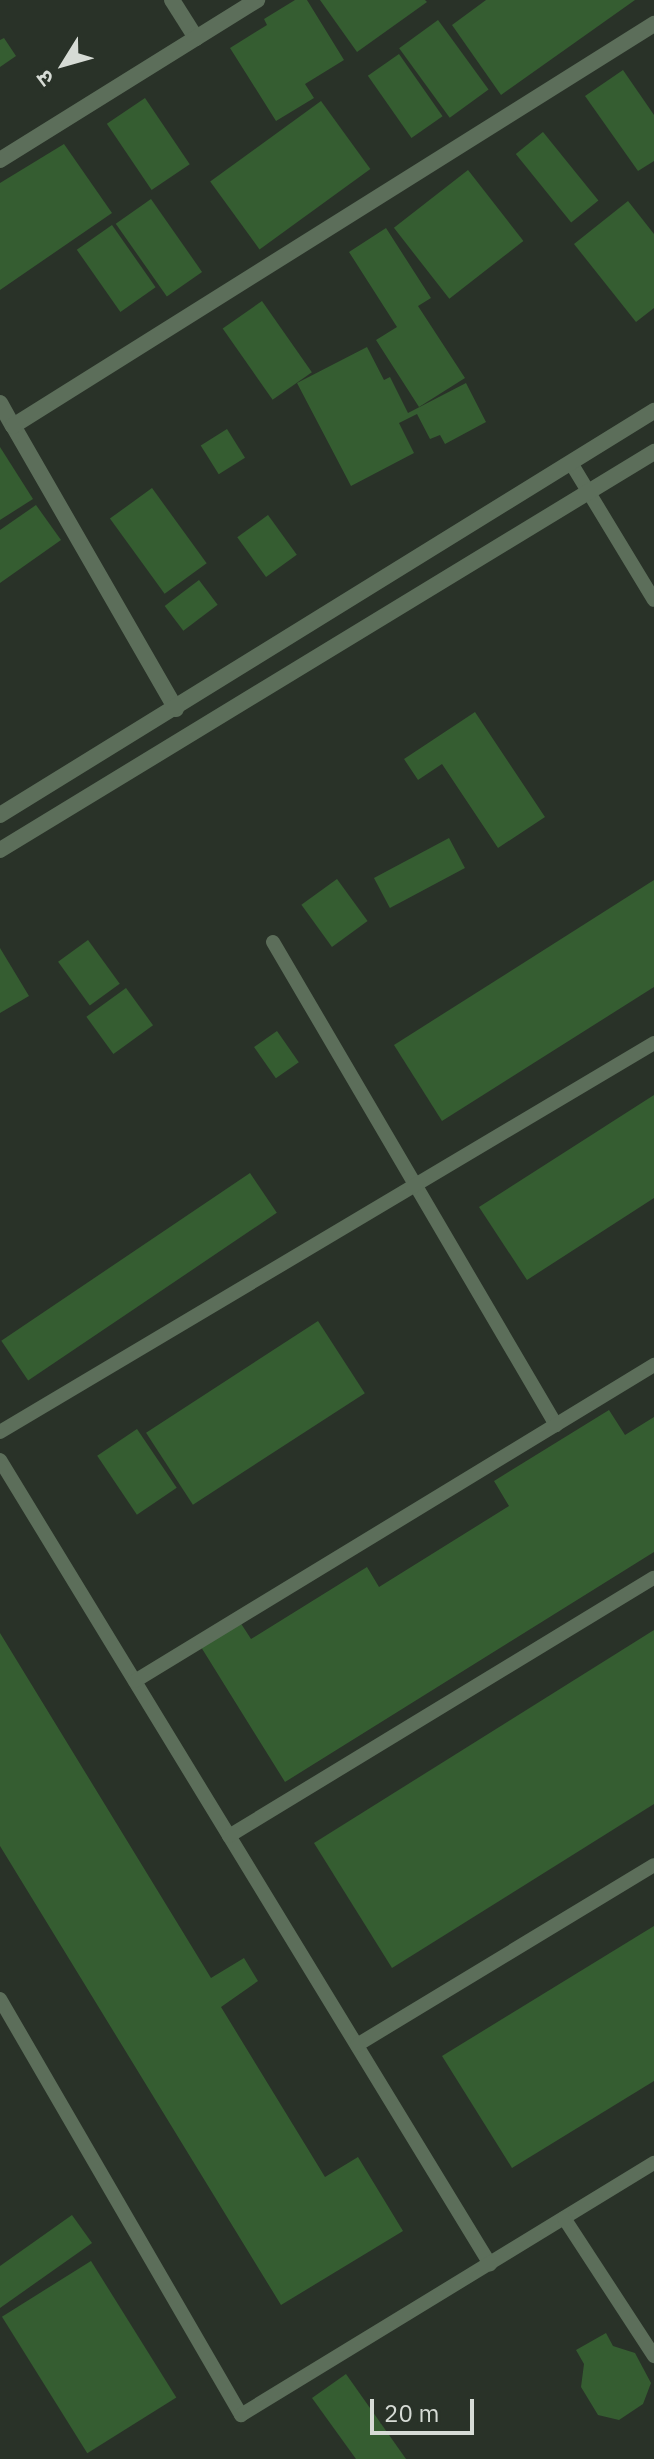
<!DOCTYPE html>
<meta charset="utf-8">
<style>
body{margin:0}
#map{position:relative;width:654px;height:2459px;overflow:hidden;background:#293228;font-family:"IBM Plex Sans","Noto Sans Devanagari",sans-serif}
div>[style]{position:absolute}
.building>*{inset:0;background:#355d31;transform-origin:0 0}
.service>*{height:14px;margin:-7px;padding:0 7px;transform-origin:7px;border-radius:7px;background:#5c6e5a}
.minor>*{height:16px;margin:-8px;padding:0 8px;transform-origin:8px;border-radius:8px;background:#5c6e5a}
.tertiary>*{height:16px;margin:-8px;padding:0 8px;transform-origin:8px;border-radius:8px;background:#5c6e5a}
span{translate:-50% -50%;white-space:nowrap;text-align:center;line-height:1.15;-webkit-text-stroke:6px #293228;paint-order:stroke}
.north{position:absolute;left:24px;top:24px;width:80px;height:80px;-webkit-text-stroke:6px #293228;paint-order:stroke;rotate:233deg;font-size:22px;font-weight:700;line-height:32px;text-align:center;color:#d6dbd5}
.north::after{content:'';display:block;margin:auto;width:28px;height:36px;background:#d6dbd5;clip-path:polygon(50% 0,100% 100%,50% 72%,0 100%)}
.scale{position:absolute;left:370px;top:2399px;width:104px;height:36px;box-sizing:border-box;border:4px solid #d6dbd5;border-top:0;padding-left:10px;font-size:24px;line-height:28px;white-space:nowrap;color:#d6dbd5;-webkit-text-stroke:6px #293228;paint-order:stroke}
</style>
<div id="map">
<div class="building">
<div style="clip-path:polygon(295px 0,307px 0,344px 60px,305px 84px,314px 98px,276px 121px,230px 48px,267px 25px,264px 19px)"></div>
<div style="clip-path:polygon(320px 0,425px 0,427px 2px,357px 52px)"></div>
<div style="clip-path:polygon(486px 0,635px 0,501px 95px,452px 25px)"></div>
<div style="left:438px;top:20px;width:86px;height:48px;rotate:54deg"></div>
<div style="clip-path:polygon(4px 38px,16px 56px,0 67px,0 40px)"></div>
<div style="left:399px;top:54px;width:76px;height:38px;rotate:55deg"></div>
<div style="clip-path:polygon(623px 70px,654px 115px,654px 161px,638px 171px,585px 96px)"></div>
<div style="left:145px;top:98px;width:80px;height:46px;rotate:56deg"></div>
<div style="left:321px;top:101px;width:84px;height:137px;rotate:54deg"></div>
<div style="left:543px;top:132px;width:88px;height:35px;rotate:51deg"></div>
<div style="clip-path:polygon(64px 144px,112px 213px,0 290px,0 183px)"></div>
<div style="left:468px;top:170px;width:90px;height:94px;rotate:52deg"></div>
<div style="left:151px;top:199px;width:89px;height:43px;rotate:55deg"></div>
<div style="clip-path:polygon(628px 201px,654px 234px,654px 308px,636px 322px,574px 244px)"></div>
<div style="left:112px;top:225px;width:76px;height:43px;rotate:55deg"></div>
<div style="clip-path:polygon(386px 228px,431px 298px,418px 306px,465px 378px,419px 407px,376px 340px,397px 327px,349px 252px)"></div>
<div style="left:262px;top:301px;width:87px;height:48px;rotate:55deg"></div>
<div style="clip-path:polygon(367px 347px,384px 380px,390px 377px,408px 413px,466px 383px,486px 422px,445px 444px,440px 435px,430px 439px,417px 414px,399px 423px,414px 453px,351px 486px,297px 383px)"></div>
<div style="left:227px;top:429px;width:34px;height:31px;rotate:58deg"></div>
<div style="clip-path:polygon(0 447px,33px 499px,0 520px)"></div>
<div style="left:152px;top:488px;width:93px;height:52px;rotate:54deg"></div>
<div style="clip-path:polygon(36px 505px,61px 540px,0 583px,0 530px)"></div>
<div style="left:268px;top:515px;width:49px;height:38px;rotate:54deg"></div>
<div style="left:199px;top:580px;width:31px;height:43px;rotate:53deg"></div>
<div style="clip-path:polygon(475px 712px,545px 817px,498px 848px,442px 764px,418px 780px,404px 759px)"></div>
<div style="left:449px;top:838px;width:34px;height:85px;rotate:62deg"></div>
<div style="left:337px;top:879px;width:52px;height:44px;rotate:54deg"></div>
<div style="clip-path:polygon(654px 880px,654px 987px,442px 1121px,394px 1045px)"></div>
<div style="left:88px;top:940px;width:54px;height:37px;rotate:54deg"></div>
<div style="clip-path:polygon(0 948px,29px 996px,0 1013px)"></div>
<div style="left:126px;top:988px;width:46px;height:49px;rotate:54deg"></div>
<div style="left:277px;top:1031px;width:38px;height:28px;rotate:55deg"></div>
<div style="clip-path:polygon(654px 1095px,654px 1198px,527px 1280px,479px 1207px)"></div>
<div style="left:250px;top:1173px;width:48px;height:300px;rotate:56deg"></div>
<div style="left:318px;top:1321px;width:86px;height:205px;rotate:57deg"></div>
<div style="clip-path:polygon(609px 1410px,625px 1435px,654px 1417px,654px 1552px,285px 1782px,201px 1647px,240px 1622px,251px 1639px,367px 1567px,379px 1587px,509px 1506px,494px 1481px)"></div>
<div style="left:137px;top:1429px;width:71px;height:48px;rotate:56deg"></div>
<div style="clip-path:polygon(654px 1630px,654px 1804px,392px 1968px,314px 1843px)"></div>
<div style="clip-path:polygon(0 1633px,211px 1978px,244px 1958px,258px 1981px,221px 2007px,325px 2177px,358px 2157px,403px 2231px,281px 2305px,0 1846px)"></div>
<div style="clip-path:polygon(654px 1926px,654px 2081px,512px 2168px,442px 2056px)"></div>
<div style="clip-path:polygon(72px 2215px,92px 2243px,0 2308px,0 2266px)"></div>
<div style="left:91px;top:2261px;width:161px;height:105px;rotate:58deg"></div>
<div style="clip-path:polygon(606px 2333px,613px 2346px,635px 2353px,651px 2383px,643px 2404px,619px 2420px,598px 2415px,581px 2387px,584px 2364px,576px 2350px)"></div>
<div style="clip-path:polygon(346px 2374px,406px 2459px,356px 2459px,312px 2398px)"></div>
</div>
<div class="service">
<div style="left:571px;top:463px;width:160px;rotate:58.8deg"></div>
<div style="left:273px;top:942px;width:560px;rotate:59.63deg"></div>
<div style="left:0;top:1432px;width:761px;rotate:-30.74deg"></div>
<div style="left:0;top:1460px;width:942px;rotate:58.64deg"></div>
<div style="left:135px;top:1681px;width:608px;rotate:-31.34deg"></div>
<div style="left:229px;top:1836px;width:497px;rotate:-31.3deg"></div>
<div style="left:0;top:1999px;width:481px;rotate:59.9deg"></div>
<div style="left:241px;top:2415px;width:484px;rotate:-31.4deg"></div>
<div style="left:357px;top:2045px;width:347px;rotate:-31.2deg"></div>
<div style="left:564px;top:2218px;width:165px;rotate:56.9deg"></div>
</div>
<div class="minor">
<div style="left:172px;top:0;width:45px;rotate:57.7deg"></div>
<div style="left:0;top:160px;width:303px;rotate:-31.9deg"></div>
<div style="left:0;top:403px;width:26px;rotate:61deg"></div>
<div style="left:176px;top:709px;width:327px;rotate:-119.9deg"></div>
<div style="left:13px;top:426px;width:757px;rotate:-32.09deg"></div>
</div>
<div class="tertiary">
<div style="left:0;top:815px;width:769px;rotate:-31.71deg"></div>
<div style="left:0;top:850px;width:766px;rotate:-31.32deg"></div>
</div>
<div class="north">उ</div>
<div class="scale">20 m</div>
</div>
